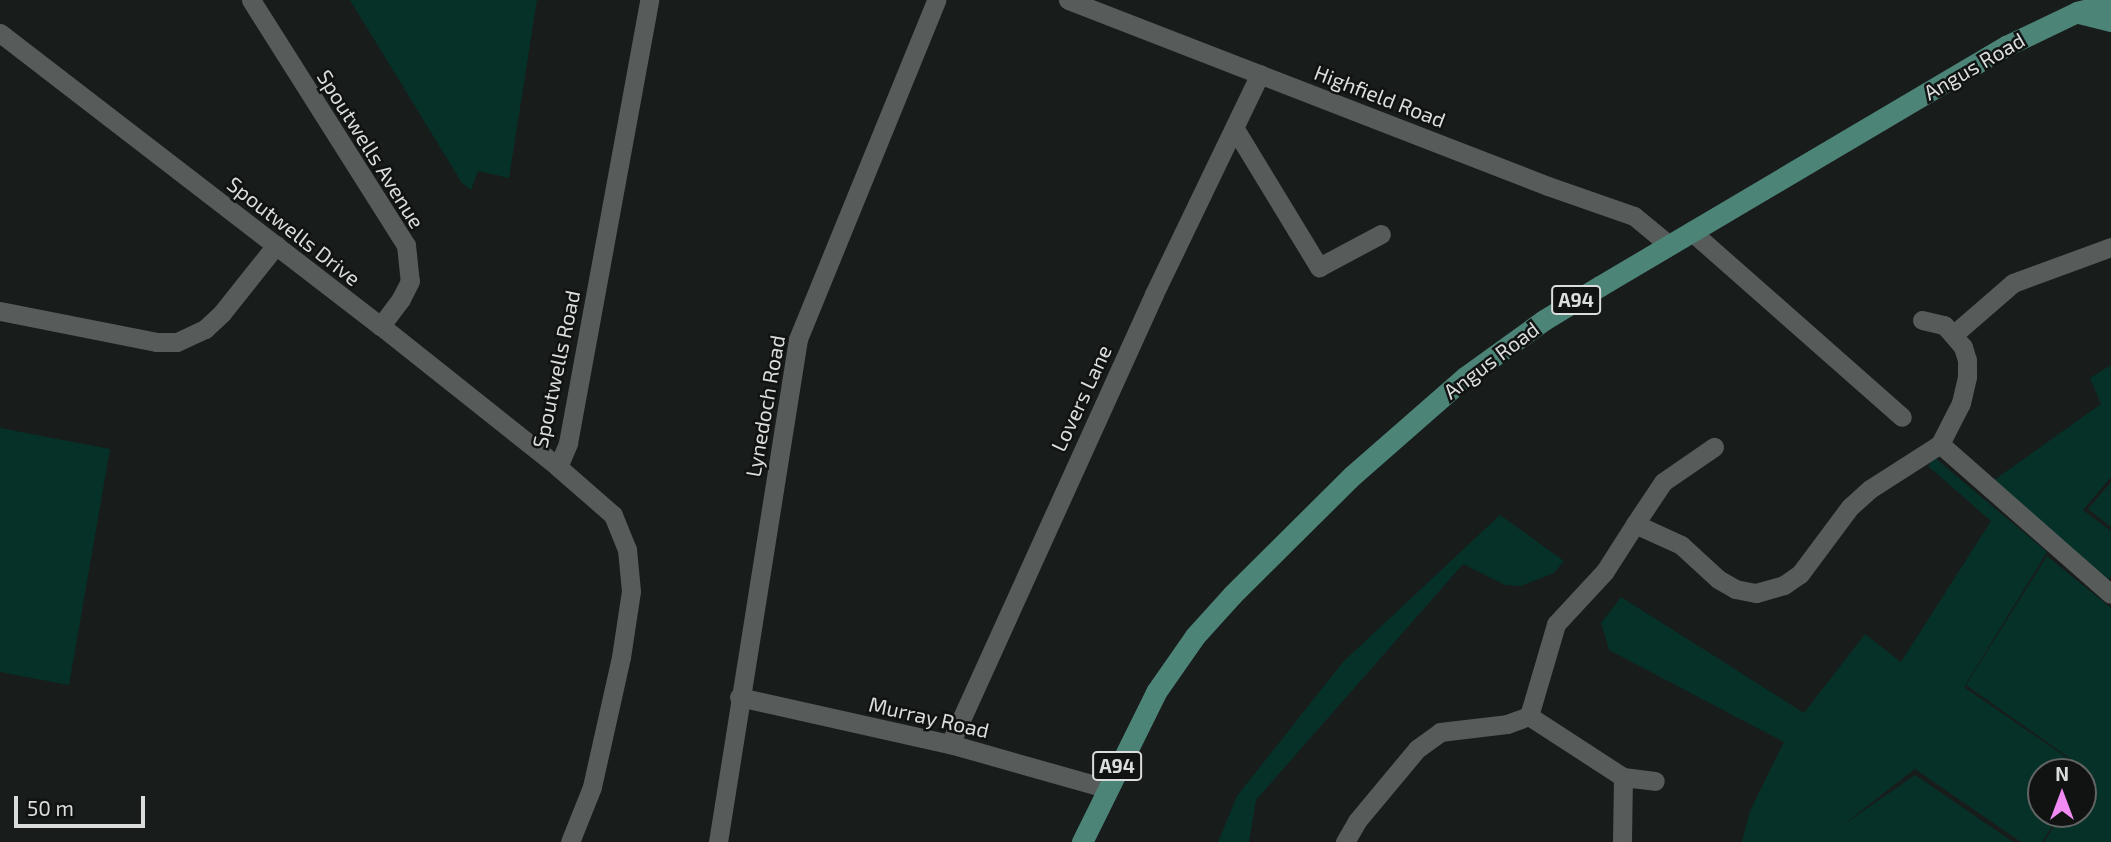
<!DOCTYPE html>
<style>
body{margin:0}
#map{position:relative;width:2111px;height:842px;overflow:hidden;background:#181c1b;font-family:"Exo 2",sans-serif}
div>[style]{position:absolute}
.green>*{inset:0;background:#063129}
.street>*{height:19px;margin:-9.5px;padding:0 9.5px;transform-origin:9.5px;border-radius:9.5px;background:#575b5a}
.primary>*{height:21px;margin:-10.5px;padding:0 10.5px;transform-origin:10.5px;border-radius:10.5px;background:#4d8478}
span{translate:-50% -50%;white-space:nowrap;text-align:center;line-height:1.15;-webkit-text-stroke:5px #101312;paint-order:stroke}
.shield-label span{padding:2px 5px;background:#101312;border:2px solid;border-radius:5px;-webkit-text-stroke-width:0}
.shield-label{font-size:19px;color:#dbdddd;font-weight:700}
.street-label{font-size:21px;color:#dbdddd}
.north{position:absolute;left:2027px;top:758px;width:70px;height:70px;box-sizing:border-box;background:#101312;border:2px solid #616463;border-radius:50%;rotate:0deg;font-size:19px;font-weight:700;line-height:28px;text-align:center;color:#dbdddd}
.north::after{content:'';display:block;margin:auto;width:24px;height:32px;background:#f28af3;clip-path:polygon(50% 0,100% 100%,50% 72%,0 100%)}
.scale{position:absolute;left:14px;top:796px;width:131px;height:32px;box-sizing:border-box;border:4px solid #dbdddd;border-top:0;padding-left:9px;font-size:21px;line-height:24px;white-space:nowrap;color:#dbdddd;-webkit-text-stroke:5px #101312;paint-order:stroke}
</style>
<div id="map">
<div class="green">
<div style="clip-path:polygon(350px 0,537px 0,509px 178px,478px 171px,471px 190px,462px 183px)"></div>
<div style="clip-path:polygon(2111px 365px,2111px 477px,2083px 510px,2111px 531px,2111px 576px,2105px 583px,1990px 483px,2101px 404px,2090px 378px)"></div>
<div style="clip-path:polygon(0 428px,110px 449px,69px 685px,0 672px)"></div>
<div style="clip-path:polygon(1935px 458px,2047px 552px,1964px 687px,2086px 771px,2083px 777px,2083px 772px,2041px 772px,2041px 814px,2060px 814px,2042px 842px,2021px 842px,1915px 769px,1840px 827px,1915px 775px,2013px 842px,1742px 842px,1750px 811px,1784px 742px,1609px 650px,1601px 623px,1621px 597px,1804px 713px,1865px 634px,1901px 662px,1991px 521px,1928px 466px)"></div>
<div style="clip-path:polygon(2111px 482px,2111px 527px,2088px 509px)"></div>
<div style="clip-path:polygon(1500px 515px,1564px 561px,1554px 573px,1521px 586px,1505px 585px,1463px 564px,1256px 800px,1249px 842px,1218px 842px,1237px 796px,1343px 662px)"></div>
<div style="clip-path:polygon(2047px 556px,2111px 608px,2111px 842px,2044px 842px,2062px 814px,2083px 814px,2083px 780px,2088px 771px,1966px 685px)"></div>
</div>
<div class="street">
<div style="left:251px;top:0;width:290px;rotate:57.7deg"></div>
<div style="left:406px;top:245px;width:36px;rotate:84deg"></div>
<div style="left:410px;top:281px;width:20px;rotate:117deg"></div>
<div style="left:401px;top:299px;width:34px;rotate:127deg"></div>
<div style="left:1068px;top:0;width:515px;rotate:21.18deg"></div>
<div style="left:1548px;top:186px;width:91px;rotate:19.2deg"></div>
<div style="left:1634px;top:216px;width:45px;rotate:39.6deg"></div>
<div style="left:0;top:33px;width:481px;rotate:37.6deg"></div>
<div style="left:381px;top:326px;width:226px;rotate:38.5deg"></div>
<div style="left:558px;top:467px;width:73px;rotate:41.1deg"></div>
<div style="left:613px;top:515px;width:37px;rotate:68deg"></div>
<div style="left:627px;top:549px;width:42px;rotate:84.6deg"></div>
<div style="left:631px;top:591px;width:67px;rotate:98.6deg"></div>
<div style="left:621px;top:657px;width:133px;rotate:102.6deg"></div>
<div style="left:592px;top:787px;width:59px;rotate:111.8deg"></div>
<div style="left:1235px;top:129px;width:162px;rotate:58.7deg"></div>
<div style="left:1319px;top:267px;width:70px;rotate:-28deg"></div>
<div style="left:1691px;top:231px;width:281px;rotate:41.4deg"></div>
<div style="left:0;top:311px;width:159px;rotate:11.2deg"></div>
<div style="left:156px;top:342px;width:21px"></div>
<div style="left:177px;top:342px;width:31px;rotate:-25deg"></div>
<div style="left:205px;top:329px;width:23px;rotate:-43deg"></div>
<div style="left:222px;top:313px;width:87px;rotate:-51.5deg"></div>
<div style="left:1922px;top:320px;width:23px;rotate:13deg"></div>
<div style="left:1944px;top:325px;width:13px;rotate:48deg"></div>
<div style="left:1940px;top:444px;width:227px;rotate:41.3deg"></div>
<div style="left:558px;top:467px;width:26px;rotate:-67deg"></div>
<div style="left:568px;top:443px;width:450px;rotate:-79.6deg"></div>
<div style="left:1635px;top:524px;width:50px;rotate:-56.3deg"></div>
<div style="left:1663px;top:482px;width:62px;rotate:-34.5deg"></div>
<div style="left:739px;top:697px;width:216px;rotate:12.6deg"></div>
<div style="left:950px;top:744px;width:162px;rotate:15.8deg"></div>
<div style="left:1529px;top:716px;width:112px;rotate:33deg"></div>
<div style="left:1623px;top:777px;width:65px;rotate:90.9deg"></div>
<div style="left:950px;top:744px;width:494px;rotate:-65.6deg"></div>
<div style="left:1154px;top:294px;width:244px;rotate:-64.3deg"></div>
<div style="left:1623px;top:777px;width:32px;rotate:7deg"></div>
<div style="left:718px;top:842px;width:509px;rotate:-80.96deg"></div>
<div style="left:798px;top:339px;width:366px;rotate:-67.8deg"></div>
<div style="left:1345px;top:842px;width:24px;rotate:-60deg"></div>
<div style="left:1357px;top:821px;width:94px;rotate:-50.2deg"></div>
<div style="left:1417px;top:749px;width:29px;rotate:-36deg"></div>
<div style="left:1440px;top:732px;width:67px;rotate:-6.8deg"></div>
<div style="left:1507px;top:724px;width:23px;rotate:-20deg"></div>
<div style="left:1529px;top:716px;width:96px;rotate:-73.6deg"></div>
<div style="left:1556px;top:624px;width:72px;rotate:-47.2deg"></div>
<div style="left:1605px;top:571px;width:56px;rotate:-57.4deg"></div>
<div style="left:1635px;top:524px;width:51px;rotate:24.5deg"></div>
<div style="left:1681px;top:545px;width:50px;rotate:42.6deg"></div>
<div style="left:1718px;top:579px;width:20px;rotate:30deg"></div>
<div style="left:1735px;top:589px;width:21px;rotate:11deg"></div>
<div style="left:1756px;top:593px;width:29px;rotate:-16deg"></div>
<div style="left:1784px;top:585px;width:19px;rotate:-35deg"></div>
<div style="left:1800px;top:574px;width:84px;rotate:-53.3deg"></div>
<div style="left:1850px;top:507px;width:27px;rotate:-42deg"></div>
<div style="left:1870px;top:489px;width:83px;rotate:-32.7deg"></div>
<div style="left:1940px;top:444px;width:46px;rotate:-62.9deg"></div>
<div style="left:1961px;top:403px;width:27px;rotate:-77deg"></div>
<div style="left:1967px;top:377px;width:17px;rotate:-90deg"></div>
<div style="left:1967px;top:360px;width:14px;rotate:-107deg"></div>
<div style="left:1963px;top:347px;width:16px;rotate:-130deg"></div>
<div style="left:1953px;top:335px;width:79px;rotate:-40.9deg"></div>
<div style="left:2013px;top:283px;width:104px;rotate:-20.2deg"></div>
</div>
<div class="primary">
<div style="left:2079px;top:13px;width:33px;rotate:14deg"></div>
<div style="left:1082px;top:842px;width:167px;rotate:-63.7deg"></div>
<div style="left:1156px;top:692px;width:68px;rotate:-55.1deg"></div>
<div style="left:1195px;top:636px;width:55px;rotate:-47.9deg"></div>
<div style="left:1232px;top:595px;width:170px;rotate:-44.8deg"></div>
<div style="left:1353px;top:475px;width:149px;rotate:-41.2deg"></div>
<div style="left:1465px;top:377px;width:97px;rotate:-35.8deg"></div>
<div style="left:1544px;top:320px;width:66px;rotate:-31.3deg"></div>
<div style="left:1600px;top:286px;width:472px;rotate:-30.6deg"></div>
<div style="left:2006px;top:46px;width:79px;rotate:-25.6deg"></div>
<div style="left:2077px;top:12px;width:35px;rotate:-15deg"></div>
</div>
<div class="shield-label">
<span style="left:1576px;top:300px">A94</span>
<span style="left:1117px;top:766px">A94</span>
</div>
<div class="street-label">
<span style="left:1974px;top:66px;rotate:-30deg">Angus Road</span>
<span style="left:1380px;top:96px;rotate:21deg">Highfield Road</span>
<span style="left:371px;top:149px;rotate:58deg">Spoutwells Avenue</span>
<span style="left:294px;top:231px;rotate:38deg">Spoutwells Drive</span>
<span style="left:1491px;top:360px;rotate:-37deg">Angus Road</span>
<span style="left:556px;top:369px;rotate:-78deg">Spoutwells Road</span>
<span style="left:1081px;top:398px;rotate:-65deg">Lovers Lane</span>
<span style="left:765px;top:406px;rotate:-80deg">Lynedoch Road</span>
<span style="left:929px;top:717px;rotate:13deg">Murray Road</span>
</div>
<div class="north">N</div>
<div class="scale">50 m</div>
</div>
